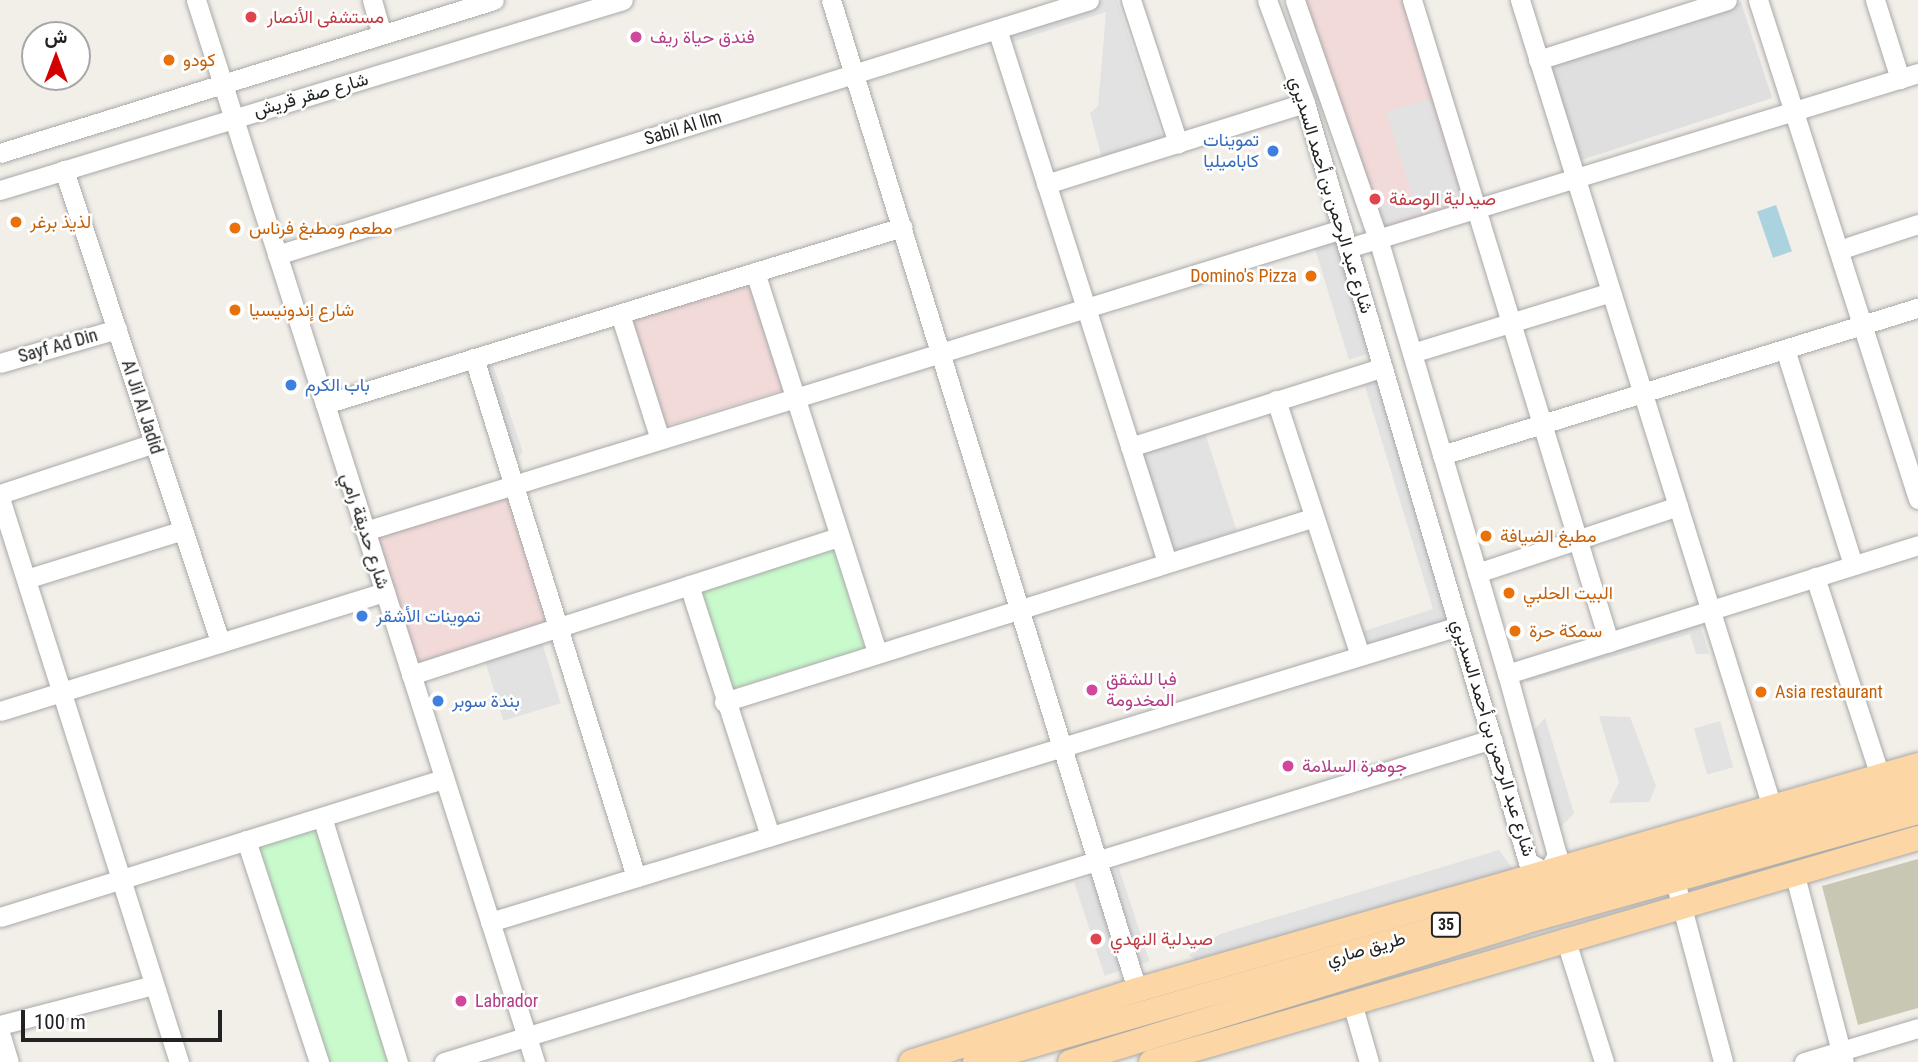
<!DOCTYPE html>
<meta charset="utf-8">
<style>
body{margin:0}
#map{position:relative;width:1918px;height:1062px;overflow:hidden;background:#f2efe9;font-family:"Roboto Condensed",Vazirmatn,sans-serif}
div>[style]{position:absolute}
.residential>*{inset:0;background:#e0dfdf;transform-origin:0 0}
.commercial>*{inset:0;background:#f2dad9;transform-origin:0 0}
.construction>*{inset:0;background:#c7c7b4}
.park>*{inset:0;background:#c8facc;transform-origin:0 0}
.parking>*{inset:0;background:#e2e2e2;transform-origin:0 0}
.water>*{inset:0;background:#aad3df;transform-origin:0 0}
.roads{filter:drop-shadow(0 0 2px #a9a9a9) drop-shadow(0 0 2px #a9a9a9)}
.minor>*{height:19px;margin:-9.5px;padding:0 9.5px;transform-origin:9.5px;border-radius:9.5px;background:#fff}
.major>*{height:24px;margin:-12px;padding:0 12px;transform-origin:12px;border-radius:12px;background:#fcd6a4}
.dots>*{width:19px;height:19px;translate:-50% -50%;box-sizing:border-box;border:4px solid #fff;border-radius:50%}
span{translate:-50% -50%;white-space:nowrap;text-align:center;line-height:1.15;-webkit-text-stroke:5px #fff;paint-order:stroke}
.shield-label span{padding:2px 5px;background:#fff;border:2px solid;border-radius:5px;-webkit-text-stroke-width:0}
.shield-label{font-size:16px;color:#222;font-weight:700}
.health-label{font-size:18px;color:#be3a42}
.left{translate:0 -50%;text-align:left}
.hotel-label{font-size:18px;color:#b23c85}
.food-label{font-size:18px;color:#c56008}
.right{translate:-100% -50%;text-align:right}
.street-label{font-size:18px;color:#222}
.shop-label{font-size:18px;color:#366cbe}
.north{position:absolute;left:21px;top:21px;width:70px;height:70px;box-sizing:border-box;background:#fff;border:2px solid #a7a7a7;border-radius:50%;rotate:0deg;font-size:19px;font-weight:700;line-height:28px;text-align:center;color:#222}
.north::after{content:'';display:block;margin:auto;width:24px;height:32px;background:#d40000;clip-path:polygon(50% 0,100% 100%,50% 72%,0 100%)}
.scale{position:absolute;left:21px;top:1010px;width:201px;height:32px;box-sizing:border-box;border:4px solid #222;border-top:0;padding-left:9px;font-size:21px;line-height:24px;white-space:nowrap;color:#222;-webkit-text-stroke:5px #fff;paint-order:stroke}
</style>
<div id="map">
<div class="residential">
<div style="left:1741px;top:2px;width:101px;height:207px;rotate:72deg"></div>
</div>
<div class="commercial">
<div style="clip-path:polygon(1300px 0,1408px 0,1473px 205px,1380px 235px)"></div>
<div style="left:749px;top:280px;width:115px;height:129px;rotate:73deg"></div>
<div style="left:513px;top:489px;width:141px;height:147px;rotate:74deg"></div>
</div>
<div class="construction">
<div style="clip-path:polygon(1918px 859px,1918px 1008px,1858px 1025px,1822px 886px)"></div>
</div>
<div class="park">
<div style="left:833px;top:545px;width:108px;height:145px;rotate:73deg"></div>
<div style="left:316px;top:824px;width:250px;height:63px;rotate:73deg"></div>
</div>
<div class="parking">
<div style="clip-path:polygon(1104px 0,1117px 0,1163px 140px,1102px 158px,1090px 113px,1098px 106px,1106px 12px,1009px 43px,1005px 31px)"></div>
<div style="clip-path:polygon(1430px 99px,1462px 200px,1384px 225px,1378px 206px,1412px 196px,1386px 112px)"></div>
<div style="left:1337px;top:242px;width:116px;height:23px;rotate:73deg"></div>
<div style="clip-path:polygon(493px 365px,523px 452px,512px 464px,481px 368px)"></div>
<div style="clip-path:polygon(1379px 378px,1451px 621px,1364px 649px,1358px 633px,1433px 609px,1364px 383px)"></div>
<div style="left:1204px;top:430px;width:106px;height:69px;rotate:72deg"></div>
<div style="clip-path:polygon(1698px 618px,1709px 654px,1696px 654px,1690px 634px,1527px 682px,1523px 672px)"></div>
<div style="left:542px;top:642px;width:64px;height:60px;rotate:73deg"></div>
<div style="clip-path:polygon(1599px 716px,1630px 717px,1656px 786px,1649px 802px,1609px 803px,1619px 782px)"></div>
<div style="clip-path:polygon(1545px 718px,1574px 813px,1558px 830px,1530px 734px)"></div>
<div style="left:1720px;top:721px;width:48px;height:27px;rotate:74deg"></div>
<div style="clip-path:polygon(1499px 850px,1515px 872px,1205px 968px,1189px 955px,1220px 934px)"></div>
<div style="left:1119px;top:868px;width:98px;height:47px;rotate:72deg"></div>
</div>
<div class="water">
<div style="left:1776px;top:205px;width:49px;height:20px;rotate:71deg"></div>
</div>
<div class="roads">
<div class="minor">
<div style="left:196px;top:0;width:1115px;rotate:72.3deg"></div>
<div style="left:372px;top:0;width:36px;rotate:74deg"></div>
<div style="left:831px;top:0;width:1036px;rotate:72.82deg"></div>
<div style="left:1131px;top:0;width:151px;rotate:71.8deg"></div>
<div style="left:1267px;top:0;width:110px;rotate:69.7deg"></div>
<div style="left:1305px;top:103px;width:791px;rotate:73.63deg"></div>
<div style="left:1528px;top:862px;width:22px;rotate:30deg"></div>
<div style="left:1547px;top:873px;width:21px;rotate:-61deg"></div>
<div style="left:1557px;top:855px;width:188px;rotate:-105.4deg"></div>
<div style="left:1507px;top:674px;width:454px;rotate:-106.5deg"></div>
<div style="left:1378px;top:239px;width:253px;rotate:-109.2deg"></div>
<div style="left:1412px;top:0;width:672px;rotate:72.94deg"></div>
<div style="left:1520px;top:0;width:845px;rotate:72.66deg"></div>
<div style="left:1758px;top:0;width:524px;rotate:72.22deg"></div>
<div style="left:1875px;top:0;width:83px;rotate:72.4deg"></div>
<div style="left:997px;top:29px;width:559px;rotate:72.31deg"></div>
<div style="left:1538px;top:60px;width:198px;rotate:-17.6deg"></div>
<div style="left:0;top:153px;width:517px;rotate:-17.21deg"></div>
<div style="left:64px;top:170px;width:498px;rotate:71.7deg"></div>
<div style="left:1046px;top:184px;width:271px;rotate:-17.4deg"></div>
<div style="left:0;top:190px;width:651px;rotate:-16.96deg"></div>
<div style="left:1348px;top:248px;width:596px;rotate:-17.07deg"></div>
<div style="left:1839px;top:250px;width:83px;rotate:-18.2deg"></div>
<div style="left:277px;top:255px;width:851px;rotate:-17.43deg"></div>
<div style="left:755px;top:272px;width:399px;rotate:72.2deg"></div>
<div style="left:620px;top:314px;width:131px;rotate:72.3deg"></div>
<div style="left:1785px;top:349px;width:226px;rotate:72.5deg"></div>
<div style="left:1412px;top:353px;width:208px;rotate:-17deg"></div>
<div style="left:474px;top:358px;width:544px;rotate:72.66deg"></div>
<div style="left:0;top:363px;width:122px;rotate:-16.2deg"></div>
<div style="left:1276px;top:400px;width:269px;rotate:71.8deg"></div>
<div style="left:325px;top:404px;width:604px;rotate:-17.05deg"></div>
<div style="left:1130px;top:447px;width:265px;rotate:-17.5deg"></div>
<div style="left:1442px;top:455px;width:498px;rotate:-17.2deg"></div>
<div style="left:0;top:494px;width:162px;rotate:-18.3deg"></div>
<div style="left:0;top:498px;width:592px;rotate:72.39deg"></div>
<div style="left:365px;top:531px;width:1023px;rotate:-17.18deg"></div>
<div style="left:1477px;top:573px;width:212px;rotate:-18.4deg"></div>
<div style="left:1815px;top:577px;width:209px;rotate:71.9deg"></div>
<div style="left:26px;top:579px;width:164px;rotate:-17.3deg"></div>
<div style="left:689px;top:585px;width:264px;rotate:72.1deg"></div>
<div style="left:1507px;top:674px;width:431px;rotate:-17.4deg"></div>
<div style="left:411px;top:675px;width:449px;rotate:-17.9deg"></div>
<div style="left:724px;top:702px;width:616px;rotate:-17.38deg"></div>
<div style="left:0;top:711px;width:403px;rotate:-17.2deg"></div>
<div style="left:322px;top:817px;width:257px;rotate:72.8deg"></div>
<div style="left:246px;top:840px;width:234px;rotate:71.8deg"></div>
<div style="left:1794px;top:872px;width:196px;rotate:75.3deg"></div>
<div style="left:1675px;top:881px;width:187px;rotate:75.1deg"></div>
<div style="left:0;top:917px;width:465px;rotate:-17.3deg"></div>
<div style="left:490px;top:922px;width:1013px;rotate:-16.99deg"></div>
<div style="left:1565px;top:938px;width:130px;rotate:72.5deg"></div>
<div style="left:1352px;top:1003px;width:61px;rotate:73.9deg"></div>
<div style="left:0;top:1025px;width:159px;rotate:-14.6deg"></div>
<div style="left:0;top:1033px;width:30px;rotate:73deg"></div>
<div style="left:444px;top:1062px;width:1097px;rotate:-17.13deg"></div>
<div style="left:1804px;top:1062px;width:119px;rotate:-16.6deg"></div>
</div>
<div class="major">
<div style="left:911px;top:1062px;width:237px;rotate:-17.7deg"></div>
<div style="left:1137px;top:990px;width:813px;rotate:-16.07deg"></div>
<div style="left:975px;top:1062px;width:982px;rotate:-16.15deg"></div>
<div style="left:1070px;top:1062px;width:475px;rotate:-17.1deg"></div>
<div style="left:1524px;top:922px;width:409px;rotate:-15.6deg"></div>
<div style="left:1151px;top:1062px;width:799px;rotate:-16.28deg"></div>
</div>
</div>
<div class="dots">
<div style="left:251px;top:17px;background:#e0444e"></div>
<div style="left:636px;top:37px;background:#d1479c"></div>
<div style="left:169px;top:60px;background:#e8710a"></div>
<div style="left:1273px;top:151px;background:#3f7fe0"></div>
<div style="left:1375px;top:199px;background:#e0444e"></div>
<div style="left:16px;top:222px;background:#e8710a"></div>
<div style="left:235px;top:228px;background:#e8710a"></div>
<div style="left:1311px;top:276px;background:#e8710a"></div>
<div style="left:235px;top:310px;background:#e8710a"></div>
<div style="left:291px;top:385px;background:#3f7fe0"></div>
<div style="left:1486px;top:536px;background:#e8710a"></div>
<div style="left:1509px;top:593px;background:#e8710a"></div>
<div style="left:362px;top:616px;background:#3f7fe0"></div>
<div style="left:1515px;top:631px;background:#e8710a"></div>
<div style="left:1092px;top:690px;background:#d1479c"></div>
<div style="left:1761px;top:692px;background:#e8710a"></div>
<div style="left:438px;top:701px;background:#3f7fe0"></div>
<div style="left:1288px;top:766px;background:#d1479c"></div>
<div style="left:1096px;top:939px;background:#e0444e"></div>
<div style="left:461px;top:1001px;background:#d1479c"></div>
</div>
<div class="shield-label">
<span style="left:1446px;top:925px">35</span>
</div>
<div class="health-label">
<span class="left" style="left:267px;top:17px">مستشفى الأنصار</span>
<span class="left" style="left:1389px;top:199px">صيدلية الوصفة</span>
<span class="left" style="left:1110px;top:939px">صيدلية النهدي</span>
</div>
<div class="hotel-label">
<span class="left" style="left:650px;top:37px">فندق حياة ريف</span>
<span class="left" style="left:1106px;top:690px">فبا للشقق<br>المخدومة</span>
<span class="left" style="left:1302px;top:766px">جوهرة السلامة</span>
<span class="left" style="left:475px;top:1001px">Labrador</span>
</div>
<div class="food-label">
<span class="left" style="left:183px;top:60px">كودو</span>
<span class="left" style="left:30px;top:222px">لذيذ برغر</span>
<span class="left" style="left:249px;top:228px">مطعم ومطبغ فرناس</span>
<span class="right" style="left:1297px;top:276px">Domino's Pizza</span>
<span class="left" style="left:249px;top:310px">شارع إندونيسيا</span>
<span class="left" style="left:1500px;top:536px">مطبغ الضيافة</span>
<span class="left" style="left:1523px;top:593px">البيت الحلبي</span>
<span class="left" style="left:1529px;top:631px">سمكة حرة</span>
<span class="left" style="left:1775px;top:692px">Asia restaurant</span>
</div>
<div class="street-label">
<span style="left:311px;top:95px;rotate:-16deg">شارع صقر قريش</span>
<span style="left:683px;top:128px;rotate:-17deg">Sabil Al llm</span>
<span style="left:1331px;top:195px;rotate:73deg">شارع عبد الرحمن بن أحمد السديري</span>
<span style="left:58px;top:346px;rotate:-16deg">Sayf Ad Din</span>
<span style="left:142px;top:407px;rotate:72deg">Al Jil Al Jadid</span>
<span style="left:365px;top:531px;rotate:72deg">شارع حديقة رامي</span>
<span style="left:1493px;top:738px;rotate:73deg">شارع عبد الرحمن بن أحمد السديري</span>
<span style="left:1366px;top:949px;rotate:-16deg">طريق صاري</span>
</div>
<div class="shop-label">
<span class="right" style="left:1259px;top:151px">تموينات<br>كاباميليا</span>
<span class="left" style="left:305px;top:385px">باب الكرم</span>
<span class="left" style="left:376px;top:616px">تموينات الأشقر</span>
<span class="left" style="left:452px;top:701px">بندة سوبر</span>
</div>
<div class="north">ش</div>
<div class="scale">100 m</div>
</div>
